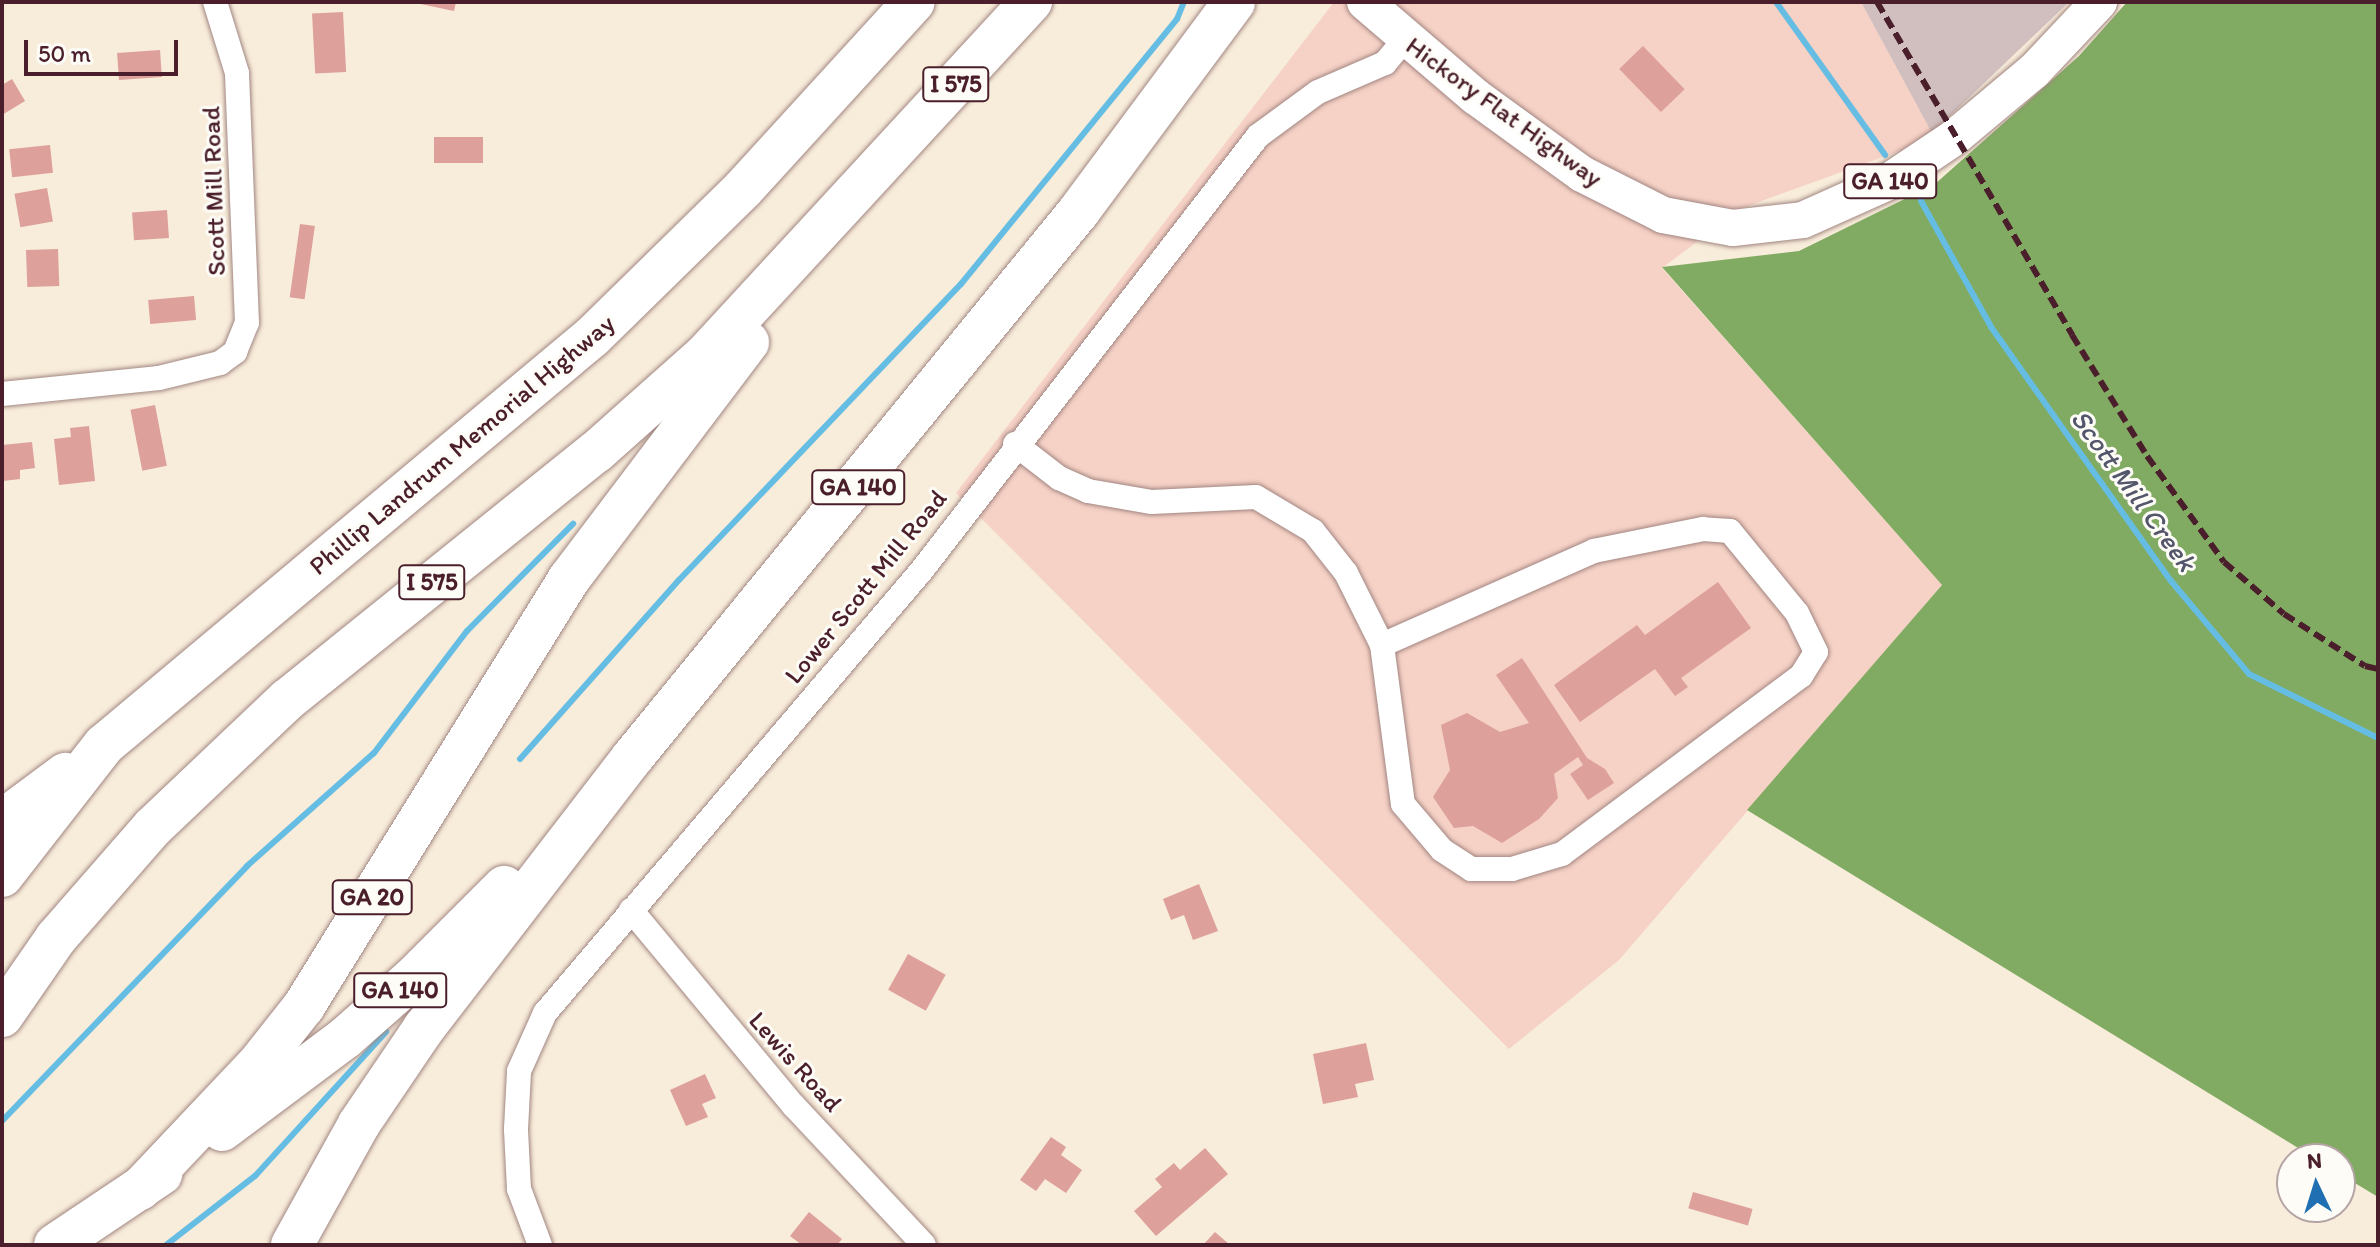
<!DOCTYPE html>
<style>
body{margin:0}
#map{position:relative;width:2380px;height:1247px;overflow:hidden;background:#f8ecda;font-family:Itim,sans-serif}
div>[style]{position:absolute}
.built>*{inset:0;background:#f6d1c5}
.industrial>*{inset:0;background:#d1bfbf}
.forest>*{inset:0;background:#81ab62}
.stream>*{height:6px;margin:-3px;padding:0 3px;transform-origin:3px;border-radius:3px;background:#66bde3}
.building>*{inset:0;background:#dda09b;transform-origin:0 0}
.roads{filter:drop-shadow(0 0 2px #a18682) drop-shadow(0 0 2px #a18682)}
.street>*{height:24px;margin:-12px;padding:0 12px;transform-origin:12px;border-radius:12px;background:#fff}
.primary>*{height:36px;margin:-18px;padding:0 18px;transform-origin:18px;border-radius:18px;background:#fff}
.highway>*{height:42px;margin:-21px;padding:0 21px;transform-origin:21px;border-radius:21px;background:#fff}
.rail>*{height:6px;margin-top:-3px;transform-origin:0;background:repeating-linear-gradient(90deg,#4a1f2b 0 12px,transparent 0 18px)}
span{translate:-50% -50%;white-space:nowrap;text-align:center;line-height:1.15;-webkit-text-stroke:6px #fdfcf7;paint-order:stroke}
.shield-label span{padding:2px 6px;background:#fdfcf7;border:2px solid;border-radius:6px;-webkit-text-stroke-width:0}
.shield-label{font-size:24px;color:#4a1f2b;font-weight:700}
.street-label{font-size:26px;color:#4a1f2b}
.water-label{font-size:28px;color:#54566b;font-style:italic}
.frame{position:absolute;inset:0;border:4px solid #4a1f2b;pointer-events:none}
.north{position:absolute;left:2276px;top:1143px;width:80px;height:80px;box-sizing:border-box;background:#fdfcf7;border:2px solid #b5a4a5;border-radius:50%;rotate:356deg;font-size:22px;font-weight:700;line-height:32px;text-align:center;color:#4a1f2b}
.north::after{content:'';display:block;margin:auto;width:28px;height:36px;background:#1f6fb2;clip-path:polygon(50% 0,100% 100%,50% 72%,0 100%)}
.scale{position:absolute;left:24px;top:40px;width:154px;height:36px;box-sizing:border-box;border:4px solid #4a1f2b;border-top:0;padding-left:10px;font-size:24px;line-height:28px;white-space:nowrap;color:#4a1f2b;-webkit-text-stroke:6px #fdfcf7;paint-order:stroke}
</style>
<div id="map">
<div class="built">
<div style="clip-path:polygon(1334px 2px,1861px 2px,1935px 138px,1742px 208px,1662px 268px,1942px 585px,1619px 960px,1509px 1049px,956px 493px)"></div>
</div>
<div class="industrial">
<div style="clip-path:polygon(1861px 2px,2069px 2px,1932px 133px)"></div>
</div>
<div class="forest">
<div style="clip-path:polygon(2127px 2px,2378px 2px,2378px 1197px,2340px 1174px,2340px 1159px,2316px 1159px,1747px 810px,1942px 585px,1662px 267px,1799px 251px,1935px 184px,2079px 56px)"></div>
</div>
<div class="stream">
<div style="left:1776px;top:2px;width:188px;rotate:54.5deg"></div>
<div style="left:1921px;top:201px;width:144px;rotate:60.9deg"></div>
<div style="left:1991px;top:327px;width:311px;rotate:54.7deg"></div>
<div style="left:2171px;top:581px;width:121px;rotate:50deg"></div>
<div style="left:2249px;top:674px;width:144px;rotate:26.4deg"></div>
<div style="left:520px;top:759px;width:239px;rotate:-48.4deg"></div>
<div style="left:679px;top:580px;width:409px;rotate:-46.4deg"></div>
<div style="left:961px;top:284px;width:342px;rotate:-50.8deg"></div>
<div style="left:1177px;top:19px;width:18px;rotate:-68deg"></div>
<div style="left:2px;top:1121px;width:354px;rotate:-46.1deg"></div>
<div style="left:247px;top:866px;width:170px;rotate:-41.7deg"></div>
<div style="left:374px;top:753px;width:153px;rotate:-52.7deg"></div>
<div style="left:467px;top:631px;width:151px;rotate:-45.3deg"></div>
<div style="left:166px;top:1245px;width:113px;rotate:-37.8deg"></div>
<div style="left:255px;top:1176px;width:195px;rotate:-47.7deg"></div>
</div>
<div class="building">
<div style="clip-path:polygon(411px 2px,456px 2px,454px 11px)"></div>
<div style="left:343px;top:12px;width:60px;height:31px;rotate:87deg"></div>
<div style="left:1643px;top:46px;width:60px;height:33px;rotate:46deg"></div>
<div style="left:160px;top:50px;width:27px;height:43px;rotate:86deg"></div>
<div style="clip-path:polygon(12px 79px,25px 101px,2px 115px,2px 85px)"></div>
<div style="left:434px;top:137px;width:49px;height:26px"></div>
<div style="left:50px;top:145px;width:28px;height:41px;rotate:84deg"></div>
<div style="left:47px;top:188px;width:34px;height:33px;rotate:80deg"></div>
<div style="left:167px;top:210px;width:28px;height:35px;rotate:86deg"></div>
<div style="left:300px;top:224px;width:15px;height:74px;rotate:8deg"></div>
<div style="left:58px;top:249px;width:37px;height:32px;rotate:88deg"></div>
<div style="left:194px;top:296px;width:24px;height:46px;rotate:85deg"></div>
<div style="left:155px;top:405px;width:62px;height:25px;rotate:79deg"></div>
<div style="clip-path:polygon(89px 426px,95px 481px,59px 485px,54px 439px,71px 437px,70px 428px)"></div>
<div style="clip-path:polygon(32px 442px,35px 468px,20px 470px,20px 479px,3px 481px,2px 445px)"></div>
<div style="clip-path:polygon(1718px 582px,1751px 628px,1681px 678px,1688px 687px,1675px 696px,1655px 669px,1580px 722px,1554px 685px,1637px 625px,1645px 635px)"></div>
<div style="clip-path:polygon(1522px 658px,1587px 758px,1605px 769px,1614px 783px,1588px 800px,1570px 774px,1583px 765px,1578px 757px,1554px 774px,1558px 798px,1539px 819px,1502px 843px,1473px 826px,1454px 828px,1433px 797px,1450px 770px,1441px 725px,1467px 713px,1500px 732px,1529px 723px,1496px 675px)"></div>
<div style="clip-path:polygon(1199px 884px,1218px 931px,1193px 940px,1184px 915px,1171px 920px,1163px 899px)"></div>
<div style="left:908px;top:954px;width:43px;height:41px;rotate:29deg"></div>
<div style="clip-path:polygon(1366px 1043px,1374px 1080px,1355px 1084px,1358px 1097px,1323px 1104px,1313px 1054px)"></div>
<div style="clip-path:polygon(705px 1074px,716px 1098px,702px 1104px,708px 1117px,686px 1126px,670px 1090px)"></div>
<div style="clip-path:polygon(1051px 1137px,1066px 1147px,1061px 1155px,1082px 1170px,1066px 1193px,1045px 1179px,1036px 1191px,1020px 1180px)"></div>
<div style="clip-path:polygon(1205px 1148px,1228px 1174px,1156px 1236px,1134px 1211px,1162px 1187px,1155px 1179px,1174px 1163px,1180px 1170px)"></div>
<div style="left:1693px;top:1192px;width:62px;height:17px;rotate:16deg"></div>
<div style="clip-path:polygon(809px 1212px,842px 1239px,837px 1245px,802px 1245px,790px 1236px)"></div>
<div style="clip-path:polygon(1215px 1232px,1230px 1245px,1203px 1245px)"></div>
</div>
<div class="roads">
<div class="street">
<div style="left:2px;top:394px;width:158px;rotate:-5.8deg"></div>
<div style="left:159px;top:378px;width:63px;rotate:-13.8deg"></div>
<div style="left:220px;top:363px;width:19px;rotate:-36deg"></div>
<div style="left:235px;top:352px;width:31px;rotate:-68deg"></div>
<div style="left:247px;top:323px;width:250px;rotate:-92.3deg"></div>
<div style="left:237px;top:73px;width:74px;rotate:-107.2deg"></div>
<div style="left:1015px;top:444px;width:56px;rotate:37.7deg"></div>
<div style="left:1059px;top:478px;width:32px;rotate:24deg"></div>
<div style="left:1088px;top:491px;width:65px;rotate:9.8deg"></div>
<div style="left:1152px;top:502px;width:104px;rotate:-2.8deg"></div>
<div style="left:1256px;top:497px;width:66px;rotate:30.8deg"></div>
<div style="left:1313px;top:531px;width:53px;rotate:51.8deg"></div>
<div style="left:1346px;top:573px;width:80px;rotate:63.4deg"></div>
<div style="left:1382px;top:645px;width:160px;rotate:82.5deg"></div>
<div style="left:1403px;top:804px;width:60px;rotate:49.7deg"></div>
<div style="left:1442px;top:850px;width:35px;rotate:33deg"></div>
<div style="left:1471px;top:869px;width:41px"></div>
<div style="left:1512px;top:869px;width:52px;rotate:-16.7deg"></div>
<div style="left:1562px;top:854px;width:298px;rotate:-36.7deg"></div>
<div style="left:1801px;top:676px;width:28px;rotate:-58deg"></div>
<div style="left:1816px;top:652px;width:43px;rotate:-116deg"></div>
<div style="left:1797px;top:613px;width:106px;rotate:-129.3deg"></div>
<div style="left:1730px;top:531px;width:27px;rotate:-176deg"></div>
<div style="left:1703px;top:529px;width:111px;rotate:168.6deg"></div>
<div style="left:1594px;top:551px;width:232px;rotate:156.1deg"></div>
<div style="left:631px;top:910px;width:255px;rotate:50.3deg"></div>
<div style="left:794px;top:1106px;width:190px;rotate:46.9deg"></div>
<div style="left:540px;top:1245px;width:60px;rotate:-110.6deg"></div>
<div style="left:519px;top:1189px;width:60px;rotate:-92.9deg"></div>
<div style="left:516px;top:1129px;width:58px;rotate:-87deg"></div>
<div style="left:519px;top:1071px;width:64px;rotate:-65.9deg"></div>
<div style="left:545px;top:1013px;width:582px;rotate:-49.6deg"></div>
<div style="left:922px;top:570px;width:549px;rotate:-52.25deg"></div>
<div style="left:1258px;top:136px;width:74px;rotate:-36.3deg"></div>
<div style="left:1318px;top:92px;width:73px;rotate:-23.4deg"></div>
<div style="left:1385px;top:63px;width:30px;rotate:-50deg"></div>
</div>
<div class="primary">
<div style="left:1365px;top:2px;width:146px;rotate:40.6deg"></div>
<div style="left:1476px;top:97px;width:131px;rotate:36deg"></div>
<div style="left:1582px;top:174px;width:91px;rotate:26.8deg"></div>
<div style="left:1663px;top:215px;width:71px;rotate:10.5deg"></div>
<div style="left:1733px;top:228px;width:70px;rotate:-6.5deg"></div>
<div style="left:1803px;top:220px;width:93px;rotate:-24.1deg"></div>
<div style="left:1888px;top:182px;width:81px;rotate:-33.9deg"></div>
<div style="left:1955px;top:137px;width:103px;rotate:-39.9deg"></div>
<div style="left:2034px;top:71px;width:95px;rotate:-46.7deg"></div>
</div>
<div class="highway">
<div style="left:2px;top:821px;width:79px;rotate:-36.7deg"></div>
<div style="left:2px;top:876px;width:166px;rotate:-52.1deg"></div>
<div style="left:104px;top:745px;width:637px;rotate:-39.91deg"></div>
<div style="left:593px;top:336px;width:210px;rotate:-44.4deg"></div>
<div style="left:743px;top:189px;width:253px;rotate:-47.6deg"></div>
<div style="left:2px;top:1016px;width:95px;rotate:-55.3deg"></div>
<div style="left:56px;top:938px;width:147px;rotate:-48.9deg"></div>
<div style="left:153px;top:827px;width:185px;rotate:-43.5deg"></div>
<div style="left:287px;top:700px;width:396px;rotate:-38.8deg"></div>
<div style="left:596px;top:452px;width:146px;rotate:-41.7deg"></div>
<div style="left:705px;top:355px;width:481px;rotate:-47.3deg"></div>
<div style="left:222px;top:1130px;width:154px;rotate:-36.8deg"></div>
<div style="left:345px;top:1038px;width:91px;rotate:-41.4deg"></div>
<div style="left:413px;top:978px;width:129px;rotate:-45deg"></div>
<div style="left:140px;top:1189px;width:173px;rotate:-46.6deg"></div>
<div style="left:259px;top:1063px;width:73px;rotate:-51.7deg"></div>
<div style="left:304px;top:1006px;width:503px;rotate:-58.18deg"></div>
<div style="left:569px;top:579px;width:297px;rotate:-52.9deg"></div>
<div style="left:55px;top:1245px;width:128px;rotate:-33.8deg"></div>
<div style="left:292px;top:1245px;width:138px;rotate:-61deg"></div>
<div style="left:359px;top:1124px;width:116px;rotate:-55.9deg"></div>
<div style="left:424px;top:1028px;width:341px;rotate:-52.4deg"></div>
<div style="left:632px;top:758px;width:706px;rotate:-50.74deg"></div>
<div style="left:1079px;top:211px;width:260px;rotate:-53.4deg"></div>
</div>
</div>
<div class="rail">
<div style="left:1877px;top:2px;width:386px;rotate:59.6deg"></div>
<div style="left:2072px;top:335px;width:142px;rotate:58.2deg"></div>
<div style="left:2147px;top:456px;width:131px;rotate:54deg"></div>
<div style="left:2224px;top:562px;width:79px;rotate:40.9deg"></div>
<div style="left:2284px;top:614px;width:96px;rotate:32.7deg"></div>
<div style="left:2365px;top:666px;width:13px;rotate:13deg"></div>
</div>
<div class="shield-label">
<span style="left:956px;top:84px">I 575</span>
<span style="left:1890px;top:181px">GA 140</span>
<span style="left:858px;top:487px">GA 140</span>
<span style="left:432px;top:582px">I 575</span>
<span style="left:372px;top:897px">GA 20</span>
<span style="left:400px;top:990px">GA 140</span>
</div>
<div class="street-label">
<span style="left:1504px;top:112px;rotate:36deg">Hickory Flat Highway</span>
<span style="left:214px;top:191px;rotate:-92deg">Scott Mill Road</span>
<span style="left:462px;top:445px;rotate:-40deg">Phillip Landrum Memorial Highway</span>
<span style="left:866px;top:587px;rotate:-51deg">Lower Scott Mill Road</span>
<span style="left:795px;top:1062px;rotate:48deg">Lewis Road</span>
</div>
<div class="water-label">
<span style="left:2134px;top:490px;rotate:54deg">Scott Mill Creek</span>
</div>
<div class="frame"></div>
<div class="north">N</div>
<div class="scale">50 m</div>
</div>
